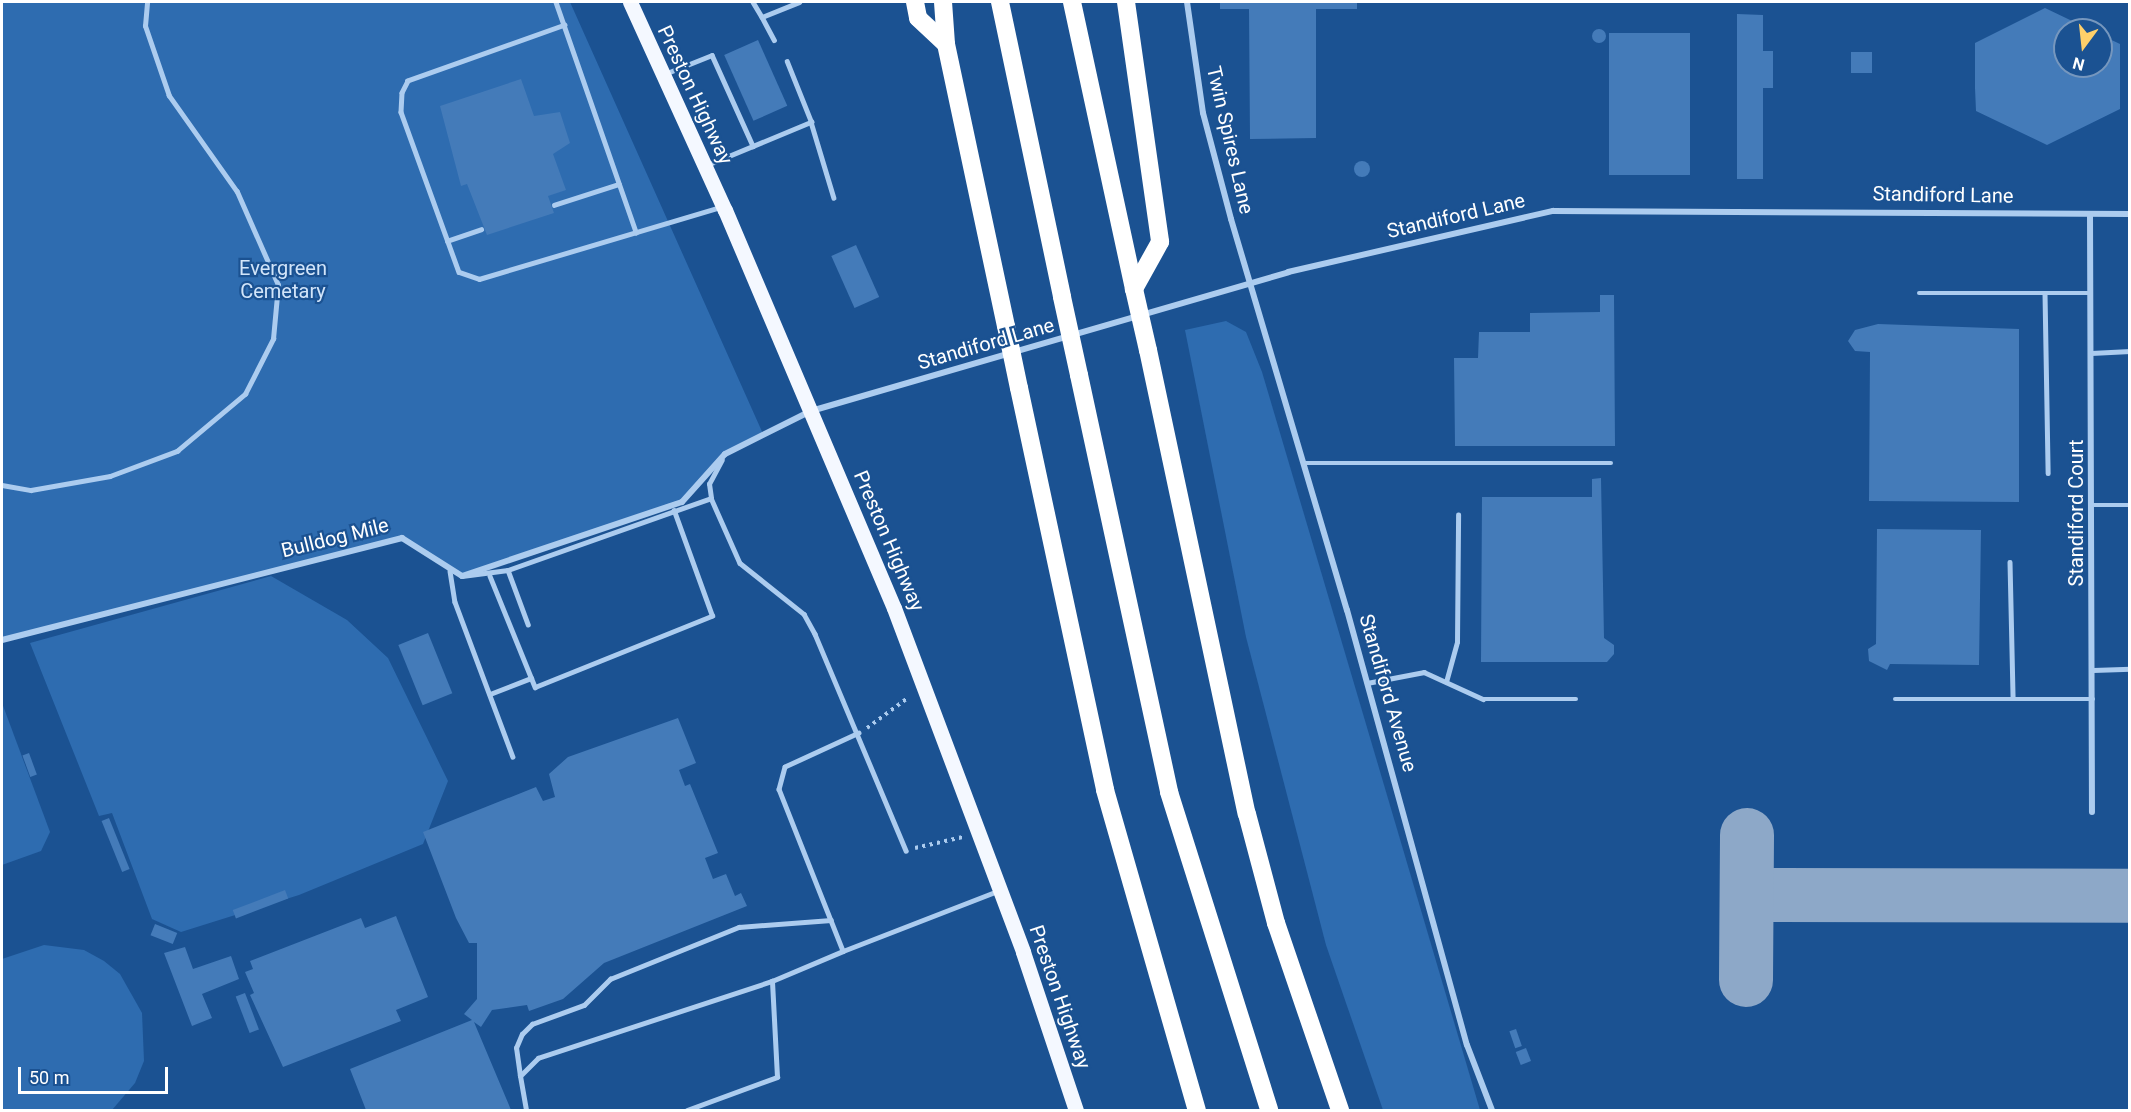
<!DOCTYPE html>
<style>
body{margin:0}
#map{position:relative;width:2131px;height:1112px;overflow:hidden;background:#1b5292;font-family:Roboto,sans-serif}
div>[style]{position:absolute}
.green>*{inset:0;background:#2e6cb0}
.taxiway>*{height:54px;margin:-27px;padding:0 27px;transform-origin:27px;border-radius:27px;background:#8da8c8}
.building>*{inset:0;background:#447bb9;transform-origin:0 0}
.round{border-radius:50%}
.path>*{height:4px;margin-top:-2px;transform-origin:0;background:repeating-linear-gradient(90deg,#acccef 0 3px,transparent 0 7.5px)}
.lane>*{height:4.5px;margin:-2.25px;padding:0 2.25px;transform-origin:2.25px;border-radius:2.25px;background:#acccef}
.street>*{height:6px;margin:-3px;padding:0 3px;transform-origin:3px;border-radius:3px;background:#acccef}
.primary>*{height:15px;margin:-7.5px;padding:0 7.5px;transform-origin:7.5px;border-radius:7.5px;background:#f4f8ff}
.highway>*{height:18px;margin:-9px;padding:0 9px;transform-origin:9px;border-radius:9px;background:#fff}
.highway-bridge>*{height:18px;margin:-9px;padding:0 9px;transform-origin:9px;border-radius:9px;background:#fff}
span{translate:-50% -50%;white-space:nowrap;text-align:center;line-height:1.15;-webkit-text-stroke:4.5px #1b5292;paint-order:stroke}
.street-label{font-size:20px;color:#fff}
.park-label{font-size:20px;color:#d2e5fa}
.frame{position:absolute;inset:0;border:3px solid #fff;pointer-events:none}
.north{position:absolute;left:2053px;top:18px;width:60px;height:60px;box-sizing:border-box;background:#1b5292;border:2px solid #7697be;border-radius:50%;rotate:195deg;font-size:16px;font-weight:700;line-height:24px;text-align:center;color:#fff}
.north::after{content:'';display:block;margin:auto;width:21px;height:27px;background:#ffd06a;clip-path:polygon(50% 0,100% 100%,50% 72%,0 100%)}
.scale{position:absolute;left:18px;top:1067px;width:150px;height:27px;box-sizing:border-box;border:3px solid #fff;border-top:0;padding-left:8px;font-size:18px;line-height:21px;white-space:nowrap;color:#fff;-webkit-text-stroke:4px #1b5292;paint-order:stroke}
</style>
<div id="map">
<div class="green">
<div style="clip-path:polygon(2px 2px,570px 2px,764px 436px,725px 454px,682px 502px,462px 576px,401px 538px,2px 640px)"></div>
<div style="clip-path:polygon(1226px 321px,1246px 332px,1262px 372px,1480px 1110px,1383px 1110px,1326px 945px,1246px 637px,1185px 330px)"></div>
<div style="clip-path:polygon(271px 576px,347px 620px,388px 658px,448px 781px,423px 844px,299px 895px,181px 932px,152px 919px,112px 813px,99px 816px,30px 643px)"></div>
<div style="clip-path:polygon(2px 703px,50px 832px,41px 851px,2px 865px)"></div>
<div style="clip-path:polygon(44px 945px,84px 950px,104px 961px,120px 974px,142px 1013px,144px 1061px,135px 1083px,112px 1110px,2px 1110px,2px 959px)"></div>
</div>
<div class="taxiway">
<div style="left:1747px;top:895px;width:383px;rotate:0.1deg"></div>
<div style="left:1746px;top:980px;width:145px;rotate:-89.6deg"></div>
</div>
<div class="building">
<div style="clip-path:polygon(1220px 2px,1357px 2px,1357px 9px,1316px 9px,1316px 138px,1250px 139px,1249px 9px,1220px 9px)"></div>
<div style="clip-path:polygon(2045px 8px,2091px 30px,2065px 30px,2065px 66px,2101px 66px,2101px 35px,2120px 44px,2120px 109px,2047px 145px,1976px 111px,1975px 88px,1975px 43px)"></div>
<div style="clip-path:polygon(1737px 14px,1763px 15px,1763px 51px,1773px 51px,1773px 88px,1763px 88px,1763px 179px,1737px 179px)"></div>
<div class="round" style="left:1592px;top:29px;width:14px;height:14px"></div>
<div style="left:1690px;top:33px;width:142px;height:81px;rotate:90deg"></div>
<div style="left:758px;top:40px;width:72px;height:37px;rotate:66deg"></div>
<div style="left:1851px;top:52px;width:21px;height:21px"></div>
<div style="clip-path:polygon(521px 79px,534px 116px,560px 112px,570px 143px,553px 154px,566px 190px,548px 196px,554px 213px,487px 235px,467px 184px,461px 186px,440px 106px)"></div>
<div class="round" style="left:1354px;top:161px;width:16px;height:16px"></div>
<div style="left:856px;top:245px;width:57px;height:27px;rotate:66deg"></div>
<div style="clip-path:polygon(1600px 295px,1614px 295px,1615px 446px,1455px 446px,1454px 358px,1478px 358px,1479px 332px,1530px 332px,1530px 313px,1600px 312px)"></div>
<div style="clip-path:polygon(1878px 324px,2019px 329px,2019px 502px,1869px 501px,1870px 352px,1855px 351px,1848px 341px,1855px 330px)"></div>
<div style="clip-path:polygon(1601px 478px,1604px 638px,1614px 645px,1614px 654px,1607px 662px,1481px 662px,1482px 497px,1592px 497px,1592px 479px)"></div>
<div style="clip-path:polygon(1877px 529px,1981px 530px,1979px 665px,1890px 664px,1887px 670px,1869px 661px,1868px 649px,1876px 644px)"></div>
<div style="left:428px;top:633px;width:65px;height:32px;rotate:68deg"></div>
<div style="clip-path:polygon(678px 718px,696px 763px,679px 770px,685px 786px,690px 784px,718px 853px,705px 858px,713px 879px,726px 874px,735px 896px,741px 893px,747px 906px,604px 963px,563px 999px,529px 1011px,527px 1005px,492px 1010px,481px 1027px,474px 1022px,511px 1110px,366px 1110px,350px 1069px,472px 1020px,464px 1014px,477px 999px,477px 943px,469px 943px,456px 918px,423px 832px,536px 787px,543px 801px,555px 797px,549px 774px,568px 757px)"></div>
<div style="left:29px;top:753px;width:23px;height:7px;rotate:70deg"></div>
<div style="left:109px;top:818px;width:55px;height:8px;rotate:68deg"></div>
<div style="left:285px;top:890px;width:9px;height:56px;rotate:69deg"></div>
<div style="clip-path:polygon(396px 916px,428px 997px,396px 1010px,401px 1021px,283px 1067px,250px 995px,254px 993px,245px 972px,253px 969px,250px 961px,361px 918px,365px 928px)"></div>
<div style="left:155px;top:924px;width:24px;height:12px;rotate:22deg"></div>
<div style="clip-path:polygon(185px 947px,193px 969px,231px 956px,239px 979px,202px 994px,212px 1018px,192px 1026px,164px 953px)"></div>
<div style="left:245px;top:993px;width:39px;height:10px;rotate:69deg"></div>
<div style="left:1516px;top:1029px;width:18px;height:7px;rotate:71deg"></div>
<div style="left:1526px;top:1048px;width:14px;height:11px;rotate:69deg"></div>
</div>
<div class="path">
<div style="left:867px;top:728px;width:52px;rotate:-36.4deg"></div>
<div style="left:915px;top:848px;width:49px;rotate:-12.9deg"></div>
</div>
<div class="lane">
<div style="left:556px;top:2px;width:244px;rotate:70.8deg"></div>
<div style="left:753px;top:2px;width:17px;rotate:59deg"></div>
<div style="left:762px;top:17px;width:40px;rotate:-22deg"></div>
<div style="left:762px;top:17px;width:26px;rotate:62deg"></div>
<div style="left:565px;top:25px;width:167px;rotate:160.4deg"></div>
<div style="left:408px;top:81px;width:13px;rotate:117deg"></div>
<div style="left:402px;top:93px;width:19px;rotate:93deg"></div>
<div style="left:401px;top:112px;width:170px;rotate:70.1deg"></div>
<div style="left:459px;top:272px;width:21px;rotate:19deg"></div>
<div style="left:479px;top:279px;width:252px;rotate:-16.6deg"></div>
<div style="left:667px;top:73px;width:48px;rotate:-21.8deg"></div>
<div style="left:712px;top:55px;width:100px;rotate:65.7deg"></div>
<div style="left:811px;top:122px;width:79px;rotate:73.2deg"></div>
<div style="left:707px;top:165px;width:113px;rotate:-22.5deg"></div>
<div style="left:811px;top:122px;width:65px;rotate:-111.8deg"></div>
<div style="left:554px;top:205px;width:68px;rotate:-17.9deg"></div>
<div style="left:447px;top:241px;width:36px;rotate:-19deg"></div>
<div style="left:1919px;top:293px;width:172px"></div>
<div style="left:2045px;top:293px;width:180px;rotate:89deg"></div>
<div style="left:2091px;top:353px;width:39px;rotate:-3deg"></div>
<div style="left:1303px;top:463px;width:308px"></div>
<div style="left:2px;top:485px;width:29px;rotate:10deg"></div>
<div style="left:31px;top:490px;width:80px;rotate:-10deg"></div>
<div style="left:110px;top:476px;width:72px;rotate:-20.5deg"></div>
<div style="left:177px;top:451px;width:89px;rotate:-40deg"></div>
<div style="left:245px;top:394px;width:62px;rotate:-63deg"></div>
<div style="left:273px;top:339px;width:54px;rotate:-84.7deg"></div>
<div style="left:278px;top:285px;width:102px;rotate:-113.8deg"></div>
<div style="left:237px;top:192px;width:118px;rotate:-125.3deg"></div>
<div style="left:169px;top:96px;width:74px;rotate:-108.9deg"></div>
<div style="left:145px;top:26px;width:24px;rotate:-85deg"></div>
<div style="left:711px;top:498px;width:14px;rotate:-98deg"></div>
<div style="left:709px;top:484px;width:27px;rotate:-62deg"></div>
<div style="left:2093px;top:505px;width:37px"></div>
<div style="left:2010px;top:562px;width:136px;rotate:88.7deg"></div>
<div style="left:508px;top:570px;width:58px;rotate:69.7deg"></div>
<div style="left:450px;top:571px;width:31px;rotate:81deg"></div>
<div style="left:455px;top:602px;width:165px;rotate:69.5deg"></div>
<div style="left:462px;top:576px;width:46px;rotate:-7.4deg"></div>
<div style="left:508px;top:570px;width:215px;rotate:-19.5deg"></div>
<div style="left:711px;top:498px;width:71px;rotate:66deg"></div>
<div style="left:740px;top:563px;width:82px;rotate:38.6deg"></div>
<div style="left:804px;top:614px;width:23px;rotate:61deg"></div>
<div style="left:815px;top:634px;width:235px;rotate:67.2deg"></div>
<div style="left:490px;top:576px;width:120px;rotate:67.9deg"></div>
<div style="left:535px;top:687px;width:191px;rotate:-21.9deg"></div>
<div style="left:712px;top:616px;width:112px;rotate:-109.9deg"></div>
<div style="left:2093px;top:670px;width:37px;rotate:-2deg"></div>
<div style="left:1446px;top:682px;width:41px;rotate:-74.6deg"></div>
<div style="left:1457px;top:642px;width:127px;rotate:-89.5deg"></div>
<div style="left:1367px;top:683px;width:58px;rotate:-10.9deg"></div>
<div style="left:1424px;top:672px;width:65px;rotate:24.6deg"></div>
<div style="left:1483px;top:699px;width:93px"></div>
<div style="left:490px;top:694px;width:44px;rotate:-21.3deg"></div>
<div style="left:1895px;top:699px;width:198px"></div>
<div style="left:859px;top:733px;width:81px;rotate:155.3deg"></div>
<div style="left:785px;top:767px;width:23px;rotate:105deg"></div>
<div style="left:779px;top:789px;width:174px;rotate:68.4deg"></div>
<div style="left:843px;top:951px;width:166px;rotate:-21.2deg"></div>
<div style="left:520px;top:1076px;width:28px;rotate:-98deg"></div>
<div style="left:516px;top:1048px;width:15px;rotate:-67deg"></div>
<div style="left:522px;top:1034px;width:14px;rotate:-45deg"></div>
<div style="left:532px;top:1024px;width:55px;rotate:-20.1deg"></div>
<div style="left:584px;top:1005px;width:37px;rotate:-45deg"></div>
<div style="left:610px;top:979px;width:139px;rotate:-22deg"></div>
<div style="left:739px;top:927px;width:92px;rotate:-4.4deg"></div>
<div style="left:526px;top:1110px;width:35px;rotate:-100deg"></div>
<div style="left:520px;top:1076px;width:25px;rotate:-45deg"></div>
<div style="left:538px;top:1058px;width:246px;rotate:-18.2deg"></div>
<div style="left:772px;top:981px;width:77px;rotate:-22.9deg"></div>
<div style="left:687px;top:1110px;width:96px;rotate:-20.1deg"></div>
<div style="left:777px;top:1077px;width:96px;rotate:-93deg"></div>
</div>
<div class="street">
<div style="left:1187px;top:2px;width:112px;rotate:81.8deg"></div>
<div style="left:1203px;top:113px;width:110px;rotate:75.2deg"></div>
<div style="left:1231px;top:219px;width:408px;rotate:73.5deg"></div>
<div style="left:1347px;top:610px;width:451px;rotate:74.6deg"></div>
<div style="left:1467px;top:1045px;width:70px;rotate:69deg"></div>
<div style="left:2090px;top:214px;width:598px;rotate:89.81deg"></div>
<div style="left:2px;top:640px;width:413px;rotate:-14.3deg"></div>
<div style="left:402px;top:538px;width:71px;rotate:32.3deg"></div>
<div style="left:462px;top:576px;width:232px;rotate:-18.6deg"></div>
<div style="left:682px;top:502px;width:64px;rotate:-48.1deg"></div>
<div style="left:725px;top:454px;width:96px;rotate:-26.6deg"></div>
<div style="left:811px;top:411px;width:497px;rotate:-16.2deg"></div>
<div style="left:1288px;top:272px;width:272px;rotate:-13deg"></div>
<div style="left:1553px;top:211px;width:577px;rotate:0.3deg"></div>
</div>
<div class="primary">
<div style="left:630px;top:2px;width:229px;rotate:65.5deg"></div>
<div style="left:725px;top:210px;width:432px;rotate:67deg"></div>
<div style="left:894px;top:608px;width:367px;rotate:69.4deg"></div>
<div style="left:1023px;top:952px;width:167px;rotate:71.5deg"></div>
</div>
<div class="highway">
<div style="left:915px;top:2px;width:16px;rotate:79deg"></div>
<div style="left:918px;top:18px;width:38px;rotate:43deg"></div>
<div style="left:943px;top:2px;width:42px;rotate:85.9deg"></div>
<div style="left:946px;top:44px;width:288px;rotate:78deg"></div>
<div style="left:1000px;top:2px;width:301px;rotate:78.1deg"></div>
<div style="left:1072px;top:2px;width:294px;rotate:77.8deg"></div>
<div style="left:1126px;top:2px;width:242px;rotate:81.9deg"></div>
<div style="left:1160px;top:242px;width:54px;rotate:119deg"></div>
<div style="left:1148px;top:350px;width:474px;rotate:78deg"></div>
<div style="left:1247px;top:814px;width:113px;rotate:75.1deg"></div>
<div style="left:1276px;top:923px;width:198px;rotate:71.1deg"></div>
<div style="left:1079px;top:375px;width:427px;rotate:77.8deg"></div>
<div style="left:1169px;top:792px;width:333px;rotate:72.5deg"></div>
<div style="left:1019px;top:388px;width:411px;rotate:77.9deg"></div>
<div style="left:1105px;top:790px;width:333px;rotate:74deg"></div>
</div>
<div class="highway-bridge">
<div style="left:1134px;top:289px;width:63px;rotate:77.1deg"></div>
<div style="left:1062px;top:297px;width:80px;rotate:77.7deg"></div>
<div style="left:1006px;top:326px;width:63px;rotate:78.2deg"></div>
</div>
<div class="street-label">
<span style="left:695px;top:95px;rotate:65deg">Preston Highway</span>
<span style="left:1230px;top:140px;rotate:77deg">Twin Spires Lane</span>
<span style="left:1943px;top:195px;rotate:1deg">Standiford Lane</span>
<span style="left:1456px;top:216px;rotate:-13deg">Standiford Lane</span>
<span style="left:986px;top:344px;rotate:-16deg">Standiford Lane</span>
<span style="left:2076px;top:513px;rotate:-90deg">Standiford Court</span>
<span style="left:335px;top:538px;rotate:-14deg">Bulldog Mile</span>
<span style="left:889px;top:541px;rotate:67deg">Preston Highway</span>
<span style="left:1388px;top:693px;rotate:74deg">Standiford Avenue</span>
<span style="left:1060px;top:997px;rotate:71deg">Preston Highway</span>
</div>
<div class="park-label">
<span style="left:283px;top:280px">Evergreen<br>Cemetary</span>
</div>
<div class="frame"></div>
<div class="north">N</div>
<div class="scale">50 m</div>
</div>
